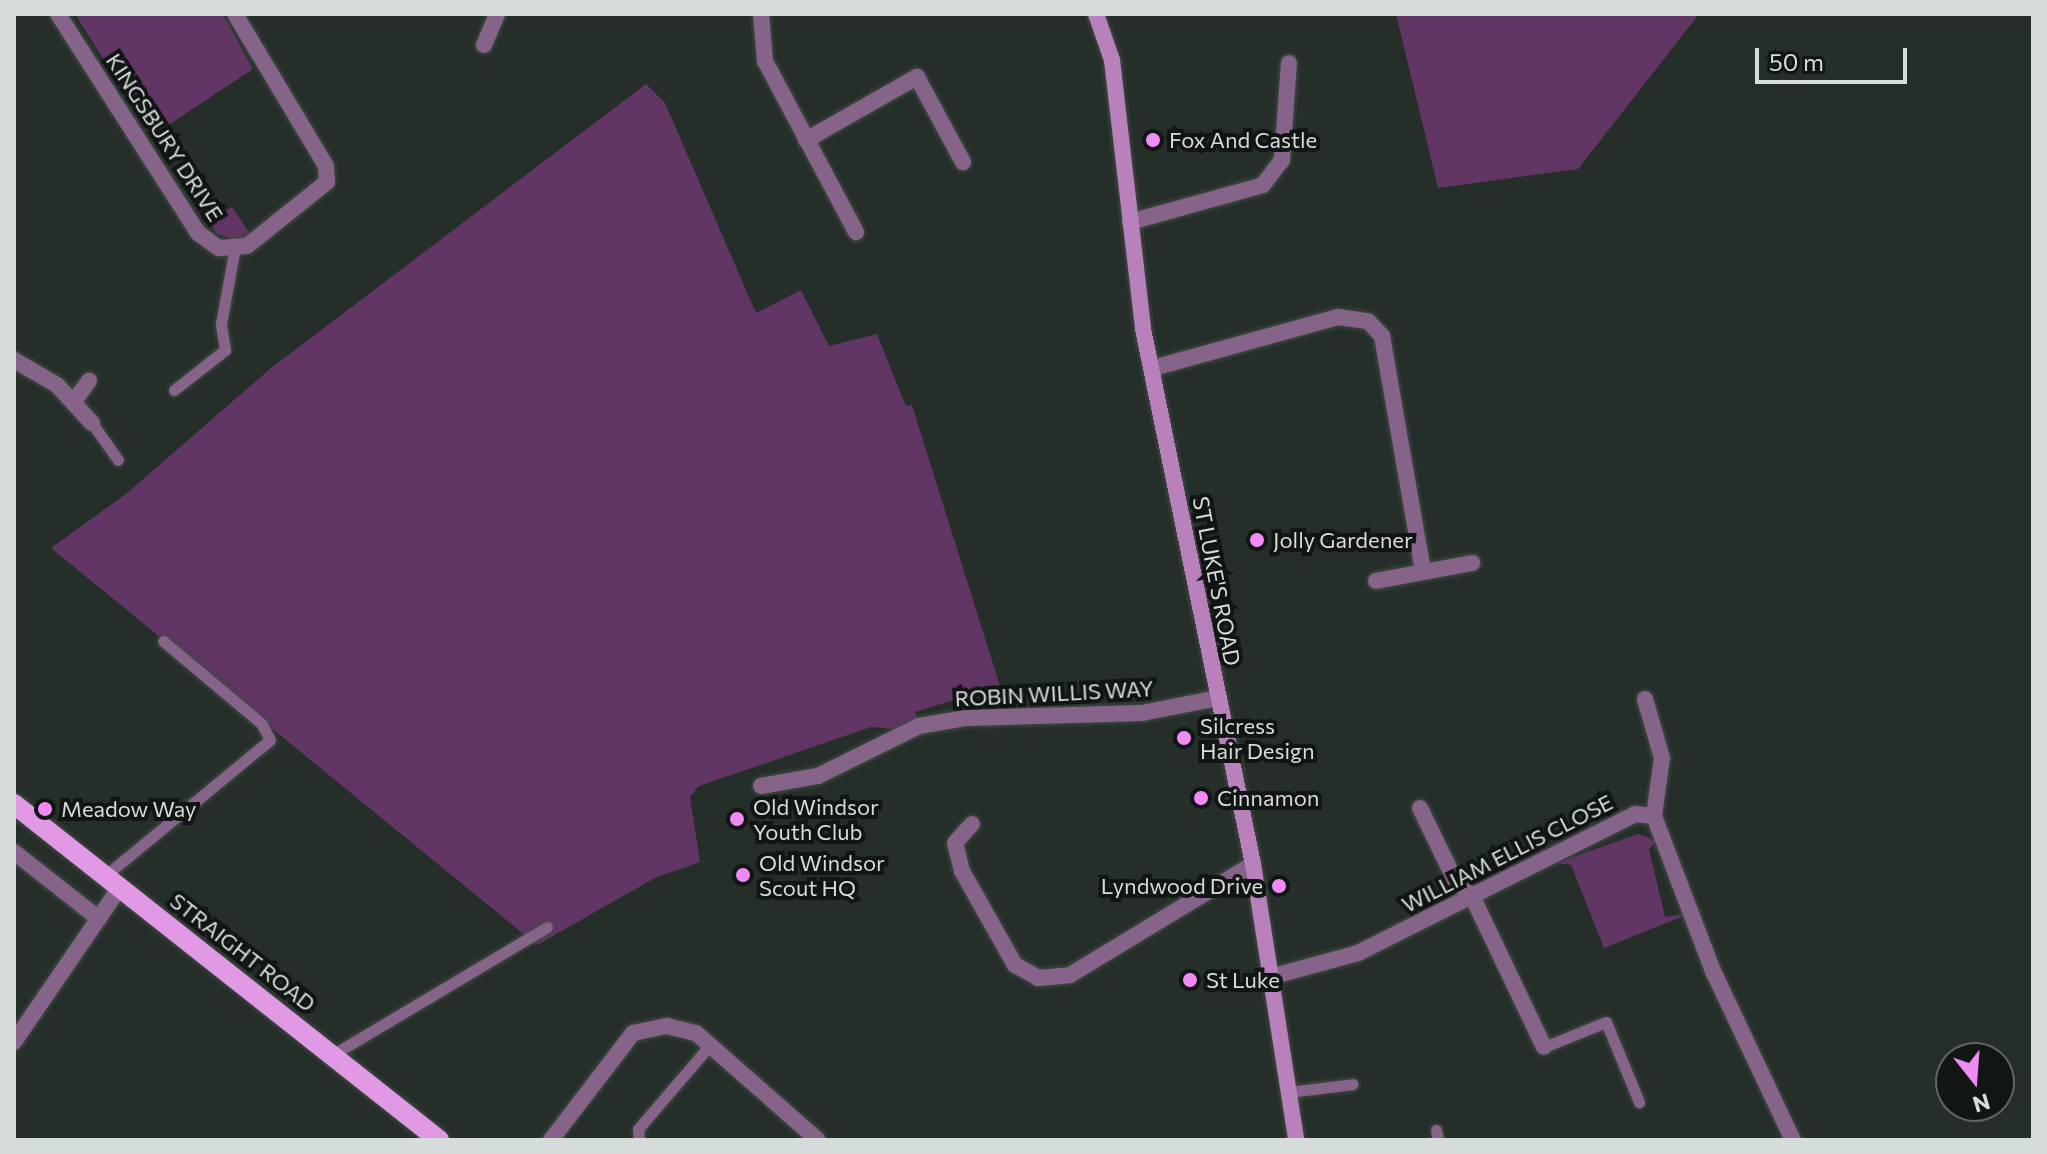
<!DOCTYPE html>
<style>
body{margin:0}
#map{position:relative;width:2047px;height:1154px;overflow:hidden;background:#252e29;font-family:Commissioner,sans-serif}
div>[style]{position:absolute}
.green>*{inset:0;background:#613664}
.roads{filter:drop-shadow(0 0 2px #414a45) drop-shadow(0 0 2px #414a45)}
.lane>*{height:11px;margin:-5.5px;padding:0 5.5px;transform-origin:5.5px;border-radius:5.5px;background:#866388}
.street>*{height:16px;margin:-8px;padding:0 8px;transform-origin:8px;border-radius:8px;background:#866388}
.secondary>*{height:16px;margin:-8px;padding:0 8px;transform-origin:8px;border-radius:8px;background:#b981bc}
.primary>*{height:20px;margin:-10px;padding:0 10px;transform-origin:10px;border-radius:10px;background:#e198e5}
.dots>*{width:22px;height:22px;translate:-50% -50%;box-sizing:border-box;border:4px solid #111513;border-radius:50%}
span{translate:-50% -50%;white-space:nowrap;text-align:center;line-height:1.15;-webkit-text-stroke:8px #111513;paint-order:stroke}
.street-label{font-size:22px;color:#d6dcd9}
.poi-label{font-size:22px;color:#d6dcd9}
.left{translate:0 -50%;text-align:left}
.right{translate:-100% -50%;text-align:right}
.frame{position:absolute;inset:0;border:16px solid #d6dcd9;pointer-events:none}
.north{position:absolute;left:1935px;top:1042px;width:80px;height:80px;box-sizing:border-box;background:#111513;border:2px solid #606562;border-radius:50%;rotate:163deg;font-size:22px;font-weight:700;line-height:32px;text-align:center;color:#d6dcd9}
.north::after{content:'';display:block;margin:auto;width:28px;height:36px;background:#f08bf6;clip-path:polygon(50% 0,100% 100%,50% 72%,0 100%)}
.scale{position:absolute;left:1755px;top:48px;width:152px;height:36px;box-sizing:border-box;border:4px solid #d6dcd9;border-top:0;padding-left:10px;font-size:24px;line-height:28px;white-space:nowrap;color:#d6dcd9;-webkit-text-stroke:6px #111513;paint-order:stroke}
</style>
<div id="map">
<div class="green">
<div style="clip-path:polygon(75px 14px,223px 14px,253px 69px,152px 136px)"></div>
<div style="clip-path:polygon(1396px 14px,1699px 14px,1578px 169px,1438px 188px)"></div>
<div style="clip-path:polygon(646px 84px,665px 103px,756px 313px,801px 290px,829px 346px,877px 334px,906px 406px,912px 405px,1000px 686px,915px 712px,919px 725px,905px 730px,871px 727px,699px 786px,690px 797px,700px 862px,655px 878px,537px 945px,51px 548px,126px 494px,271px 368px)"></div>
<div style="clip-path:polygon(232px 207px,252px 237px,265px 235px,245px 243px,217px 234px,208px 221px)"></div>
<div style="clip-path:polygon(1638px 834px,1657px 841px,1649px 849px,1665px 917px,1691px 913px,1604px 948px,1571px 865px,1556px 863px)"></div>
</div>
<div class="roads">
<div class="lane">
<div style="left:174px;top:390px;width:65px;rotate:-38.1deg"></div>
<div style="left:225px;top:350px;width:26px;rotate:-99deg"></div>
<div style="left:221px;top:324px;width:78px;rotate:-79.7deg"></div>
<div style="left:92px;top:423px;width:45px;rotate:54.9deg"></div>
<div style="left:106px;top:875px;width:212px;rotate:-39.5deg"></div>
<div style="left:270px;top:740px;width:18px;rotate:-117deg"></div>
<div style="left:262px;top:724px;width:129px;rotate:-140deg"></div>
<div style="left:1544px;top:1047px;width:67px;rotate:-22deg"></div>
<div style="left:1606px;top:1022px;width:87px;rotate:67.6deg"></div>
<div style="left:334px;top:1054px;width:248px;rotate:-30.8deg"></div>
<div style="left:1289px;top:1092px;width:64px;rotate:-7.1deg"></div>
<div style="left:1436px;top:1130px;width:10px;rotate:79deg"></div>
<div style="left:639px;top:1140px;width:11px;rotate:-95deg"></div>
<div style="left:638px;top:1129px;width:111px;rotate:-49.4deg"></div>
</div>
<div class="street">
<div style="left:58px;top:14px;width:260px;rotate:57.4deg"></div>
<div style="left:198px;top:233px;width:26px;rotate:36deg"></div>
<div style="left:219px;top:248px;width:28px;rotate:-4deg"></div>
<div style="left:247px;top:246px;width:102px;rotate:-38.7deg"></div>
<div style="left:327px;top:182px;width:16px;rotate:-94deg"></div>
<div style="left:326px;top:166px;width:177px;rotate:-120.9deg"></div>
<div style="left:761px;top:14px;width:47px;rotate:85.1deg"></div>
<div style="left:765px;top:61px;width:194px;rotate:62deg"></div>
<div style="left:484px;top:45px;width:34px;rotate:-67deg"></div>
<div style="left:806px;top:140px;width:128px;rotate:-29.6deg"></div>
<div style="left:917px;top:77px;width:97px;rotate:61.6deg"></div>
<div style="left:1130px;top:222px;width:138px;rotate:-15.5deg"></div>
<div style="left:1263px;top:185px;width:31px;rotate:-53deg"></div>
<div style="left:1282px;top:160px;width:97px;rotate:-85.9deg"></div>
<div style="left:14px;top:360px;width:50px;rotate:30.2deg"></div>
<div style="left:57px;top:385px;width:52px;rotate:47.4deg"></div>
<div style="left:1153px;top:368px;width:192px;rotate:-15.4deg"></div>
<div style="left:1338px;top:317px;width:30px;rotate:8deg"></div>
<div style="left:1368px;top:321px;width:21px;rotate:47deg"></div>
<div style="left:1382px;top:336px;width:239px;rotate:80.1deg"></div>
<div style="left:75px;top:400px;width:24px;rotate:-54deg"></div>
<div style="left:1376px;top:581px;width:98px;rotate:-10.6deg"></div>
<div style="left:1645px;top:699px;width:61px;rotate:73.9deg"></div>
<div style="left:1662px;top:758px;width:59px;rotate:97.9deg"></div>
<div style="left:761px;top:786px;width:58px;rotate:-10deg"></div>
<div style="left:818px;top:776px;width:113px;rotate:-26.3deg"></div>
<div style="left:919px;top:726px;width:48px;rotate:-9.7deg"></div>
<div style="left:966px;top:718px;width:176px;rotate:-1.6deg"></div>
<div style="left:1142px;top:713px;width:77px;rotate:-11.2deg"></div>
<div style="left:1420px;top:808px;width:82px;rotate:64.1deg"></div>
<div style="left:1456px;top:882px;width:21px;rotate:41deg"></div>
<div style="left:1472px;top:896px;width:167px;rotate:64.5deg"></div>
<div style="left:972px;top:824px;width:25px;rotate:132deg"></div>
<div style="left:955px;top:843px;width:29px;rotate:76deg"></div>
<div style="left:962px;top:871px;width:108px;rotate:60.6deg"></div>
<div style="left:1015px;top:965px;width:26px;rotate:29deg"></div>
<div style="left:1038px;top:978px;width:32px;rotate:-5deg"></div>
<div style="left:1070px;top:975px;width:214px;rotate:-31.2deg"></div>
<div style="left:14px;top:852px;width:108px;rotate:38.2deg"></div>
<div style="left:1274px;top:976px;width:87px;rotate:-15.3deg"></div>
<div style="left:1358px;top:953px;width:310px;rotate:-26.6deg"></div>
<div style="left:1635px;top:814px;width:19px;rotate:6deg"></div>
<div style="left:1654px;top:816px;width:166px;rotate:69.2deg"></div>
<div style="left:1713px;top:971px;width:187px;rotate:64.7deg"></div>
<div style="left:14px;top:1042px;width:189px;rotate:-55.6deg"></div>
<div style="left:551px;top:1140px;width:135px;rotate:-52.5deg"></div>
<div style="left:633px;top:1033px;width:35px;rotate:-12deg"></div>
<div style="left:667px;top:1026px;width:30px;rotate:14deg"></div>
<div style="left:696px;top:1033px;width:162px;rotate:41.3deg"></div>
</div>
<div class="secondary">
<div style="left:1096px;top:14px;width:49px;rotate:70.8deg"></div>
<div style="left:1112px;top:60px;width:271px;rotate:83.4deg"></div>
<div style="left:1143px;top:329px;width:546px;rotate:78.38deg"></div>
<div style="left:1253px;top:864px;width:279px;rotate:81.1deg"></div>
</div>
<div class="primary">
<div style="left:14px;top:804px;width:542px;rotate:38.33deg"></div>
</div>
</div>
<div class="dots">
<div style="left:1153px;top:140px;background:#f08bf6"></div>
<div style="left:1257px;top:540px;background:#f08bf6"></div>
<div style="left:1184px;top:738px;background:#f08bf6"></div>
<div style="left:1201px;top:798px;background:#f08bf6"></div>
<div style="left:45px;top:809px;background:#f08bf6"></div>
<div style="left:737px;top:819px;background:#f08bf6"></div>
<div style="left:743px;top:875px;background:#f08bf6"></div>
<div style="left:1279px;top:886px;background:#f08bf6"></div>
<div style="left:1190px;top:980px;background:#f08bf6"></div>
</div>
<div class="street-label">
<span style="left:165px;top:137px;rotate:57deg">KINGSBURY DRIVE</span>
<span style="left:1217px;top:581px;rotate:79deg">ST LUKE'S ROAD</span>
<span style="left:1054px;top:693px;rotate:-3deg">ROBIN WILLIS WAY</span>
<span style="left:1507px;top:853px;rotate:-27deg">WILLIAM ELLIS CLOSE</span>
<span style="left:243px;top:952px;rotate:38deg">STRAIGHT ROAD</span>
</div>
<div class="poi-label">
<span class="left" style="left:1169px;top:140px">Fox And Castle</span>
<span class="left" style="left:1273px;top:540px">Jolly Gardener</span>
<span class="left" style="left:1200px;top:738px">Silcress<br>Hair Design</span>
<span class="left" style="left:1217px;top:798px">Cinnamon</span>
<span class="left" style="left:753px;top:819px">Old Windsor<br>Youth Club</span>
<span class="left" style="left:61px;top:809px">Meadow Way</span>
<span class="left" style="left:759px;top:875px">Old Windsor<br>Scout HQ</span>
<span class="right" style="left:1263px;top:886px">Lyndwood Drive</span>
<span class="left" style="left:1206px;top:980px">St Luke</span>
</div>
<div class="frame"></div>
<div class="north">N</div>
<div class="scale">50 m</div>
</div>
